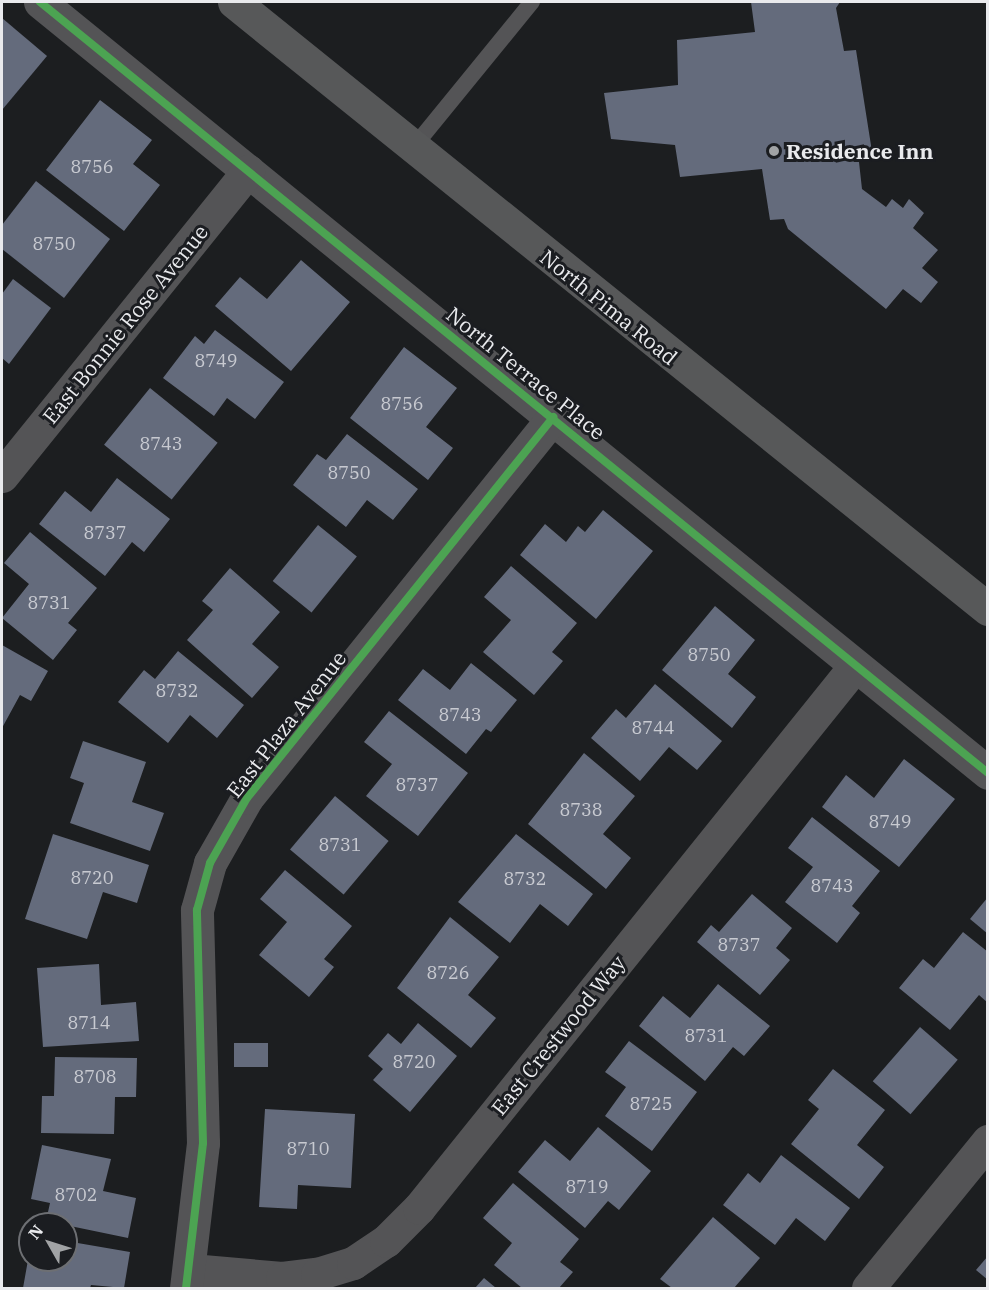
<!DOCTYPE html>
<style>
body{margin:0}
#map{position:relative;width:989px;height:1290px;overflow:hidden;background:#1c1e20;font-family:"IBM Plex Serif",serif}
div>[style]{position:absolute}
.building>*{inset:0;background:#646b7c;transform-origin:0 0}
.service>*{height:16px;margin:-8px;padding:0 8px;transform-origin:8px;border-radius:8px;background:#545456}
.minor>*{height:33px;margin:-16.5px;padding:0 16.5px;transform-origin:16.5px;border-radius:16.5px;background:#545456}
.secondary>*{height:33px;margin:-16.5px;padding:0 16.5px;transform-origin:16.5px;border-radius:16.5px;background:#575859}
.cycleway>*{height:8px;margin:-4px;padding:0 4px;transform-origin:4px;border-radius:4px;background:#4ca352}
.dots>*{width:16px;height:16px;translate:-50% -50%;box-sizing:border-box;border:3px solid #1b1d21;border-radius:50%}
span{translate:-50% -50%;white-space:nowrap;text-align:center;line-height:1.15;-webkit-text-stroke:6px #1b1d21;paint-order:stroke}
.number-label{font-size:18px;color:#c8cad1}
.number-label span{-webkit-text-stroke-width:0}
.poi-label{font-size:21px;color:#e9eaed;font-weight:700}
.left{translate:0 -50%;text-align:left}
.street-label{font-size:21px;color:#e9eaed}
.frame{position:absolute;inset:0;border:3px solid #e9eaed;pointer-events:none}
.north{position:absolute;left:18px;top:1212px;width:60px;height:60px;box-sizing:border-box;background:#1b1d21;border:2px solid #6d6f73;border-radius:50%;rotate:309deg;font-size:16px;font-weight:700;line-height:24px;text-align:center;color:#e9eaed}
.north::after{content:'';display:block;margin:auto;width:21px;height:27px;background:#a1a3a5;clip-path:polygon(50% 0,100% 100%,50% 72%,0 100%)}
</style>
<div id="map">
<div class="building">
<div style="clip-path:polygon(751px 2px,840px 2px,836px 8px,844px 51px,856px 50px,873px 158px,859px 162px,862px 189px,886px 207px,892px 199px,903px 208px,909px 199px,924px 213px,913px 228px,938px 250px,922px 268px,938px 282px,921px 303px,903px 289px,886px 309px,788px 229px,784px 219px,770px 220px,762px 169px,680px 177px,675px 145px,611px 139px,604px 93px,678px 85px,677px 40px,755px 32px)"></div>
<div style="clip-path:polygon(2px 18px,47px 56px,2px 110px)"></div>
<div style="clip-path:polygon(100px 100px,152px 140px,133px 164px,160px 185px,124px 231px,46px 170px)"></div>
<div style="clip-path:polygon(36px 181px,110px 239px,64px 298px,2px 249px,2px 225px)"></div>
<div style="clip-path:polygon(301px 260px,350px 302px,291px 371px,215px 306px,240px 277px,267px 299px)"></div>
<div style="clip-path:polygon(13px 279px,51px 308px,9px 364px,2px 358px,2px 294px)"></div>
<div style="clip-path:polygon(215px 330px,284px 382px,255px 419px,227px 398px,214px 416px,163px 378px,195px 336px,204px 344px)"></div>
<div style="clip-path:polygon(404px 347px,457px 388px,426px 427px,453px 448px,428px 480px,350px 418px)"></div>
<div style="left:150px;top:388px;width:87px;height:73px;rotate:39deg"></div>
<div style="clip-path:polygon(347px 434px,418px 489px,393px 520px,367px 500px,346px 527px,293px 485px,317px 454px,326px 460px)"></div>
<div style="clip-path:polygon(117px 478px,170px 519px,144px 552px,132px 542px,105px 576px,39px 524px,65px 491px,91px 512px)"></div>
<div style="clip-path:polygon(603px 510px,653px 551px,596px 619px,520px 555px,545px 524px,566px 542px,578px 526px,585px 532px)"></div>
<div style="left:318px;top:525px;width:50px;height:72px;rotate:39deg"></div>
<div style="clip-path:polygon(30px 532px,97px 588px,68px 623px,77px 630px,53px 660px,2px 618px,29px 584px,4px 563px)"></div>
<div style="clip-path:polygon(511px 566px,577px 623px,552px 652px,563px 661px,534px 695px,483px 652px,511px 620px,484px 597px)"></div>
<div style="clip-path:polygon(230px 568px,280px 612px,252px 644px,279px 667px,252px 698px,187px 640px,213px 610px,202px 601px)"></div>
<div style="clip-path:polygon(715px 606px,755px 640px,728px 674px,756px 697px,732px 728px,662px 670px)"></div>
<div style="clip-path:polygon(2px 645px,48px 671px,31px 701px,20px 695px,2px 728px)"></div>
<div style="clip-path:polygon(178px 651px,244px 705px,217px 738px,190px 715px,168px 743px,118px 702px,144px 670px,155px 679px)"></div>
<div style="clip-path:polygon(471px 663px,517px 700px,491px 732px,486px 729px,466px 754px,398px 700px,423px 669px,450px 690px)"></div>
<div style="clip-path:polygon(655px 684px,722px 741px,697px 770px,669px 747px,640px 781px,591px 738px,616px 709px,626px 718px)"></div>
<div style="clip-path:polygon(389px 711px,468px 773px,418px 836px,366px 796px,392px 764px,364px 742px)"></div>
<div style="clip-path:polygon(83px 741px,146px 762px,132px 802px,164px 813px,150px 851px,70px 823px,84px 783px,70px 778px)"></div>
<div style="clip-path:polygon(584px 753px,635px 796px,603px 834px,631px 858px,606px 889px,528px 824px)"></div>
<div style="clip-path:polygon(904px 759px,955px 799px,899px 867px,822px 807px,846px 775px,874px 798px)"></div>
<div style="left:335px;top:796px;width:70px;height:70px;rotate:40deg"></div>
<div style="clip-path:polygon(812px 817px,880px 871px,852px 906px,860px 913px,837px 943px,785px 902px,813px 867px,788px 848px)"></div>
<div style="clip-path:polygon(53px 834px,149px 865px,137px 903px,103px 892px,87px 939px,25px 919px)"></div>
<div style="clip-path:polygon(516px 834px,593px 894px,568px 926px,540px 904px,510px 943px,458px 902px)"></div>
<div style="clip-path:polygon(285px 870px,352px 926px,324px 959px,334px 967px,309px 997px,259px 955px,287px 922px,260px 899px)"></div>
<div style="clip-path:polygon(752px 894px,792px 928px,776px 948px,790px 960px,760px 995px,697px 942px,711px 925px,719px 932px)"></div>
<div style="clip-path:polygon(988px 897px,988px 934px,970px 919px)"></div>
<div style="clip-path:polygon(450px 917px,499px 957px,468px 995px,496px 1018px,471px 1048px,397px 988px)"></div>
<div style="clip-path:polygon(963px 932px,988px 952px,988px 1003px,979px 995px,950px 1030px,899px 988px,923px 959px,934px 968px)"></div>
<div style="clip-path:polygon(99px 964px,101px 1005px,136px 1002px,139px 1041px,43px 1047px,37px 968px)"></div>
<div style="clip-path:polygon(718px 984px,770px 1026px,744px 1056px,733px 1047px,705px 1081px,639px 1026px,663px 996px,690px 1018px)"></div>
<div style="clip-path:polygon(418px 1023px,457px 1056px,410px 1112px,373px 1080px,383px 1069px,368px 1056px,388px 1033px,401px 1044px)"></div>
<div style="left:920px;top:1027px;width:50px;height:72px;rotate:41deg"></div>
<div style="clip-path:polygon(629px 1041px,697px 1092px,652px 1151px,605px 1116px,626px 1087px,605px 1072px)"></div>
<div style="left:234px;top:1043px;width:34px;height:24px"></div>
<div style="clip-path:polygon(55px 1057px,137px 1058px,136px 1097px,115px 1097px,114px 1134px,41px 1133px,42px 1096px,54px 1096px)"></div>
<div style="clip-path:polygon(833px 1069px,885px 1110px,857px 1145px,884px 1167px,859px 1199px,791px 1144px,819px 1109px,808px 1100px)"></div>
<div style="clip-path:polygon(265px 1109px,355px 1114px,351px 1188px,298px 1185px,297px 1209px,259px 1207px)"></div>
<div style="clip-path:polygon(598px 1127px,651px 1171px,619px 1210px,608px 1201px,585px 1228px,518px 1172px,545px 1140px,570px 1161px)"></div>
<div style="clip-path:polygon(42px 1145px,111px 1159px,103px 1191px,136px 1198px,128px 1238px,46px 1221px,50px 1203px,31px 1199px)"></div>
<div style="clip-path:polygon(781px 1155px,850px 1208px,825px 1241px,796px 1218px,775px 1245px,723px 1205px,748px 1173px,760px 1183px)"></div>
<div style="clip-path:polygon(513px 1183px,579px 1239px,560px 1262px,573px 1272px,559px 1288px,522px 1288px,494px 1265px,512px 1243px,483px 1218px)"></div>
<div style="clip-path:polygon(713px 1217px,760px 1258px,734px 1288px,672px 1288px,660px 1279px)"></div>
<div style="clip-path:polygon(66px 1241px,130px 1252px,124px 1288px,91px 1285px,90px 1288px,23px 1288px,28px 1260px,66px 1260px)"></div>
<div style="clip-path:polygon(988px 1256px,988px 1280px,976px 1270px)"></div>
<div style="clip-path:polygon(484px 1278px,496px 1288px,475px 1288px)"></div>
</div>
<div class="service">
<div style="left:412px;top:149px;width:190px;rotate:-50.8deg"></div>
</div>
<div class="minor">
<div style="left:40px;top:2px;width:1222px;rotate:39.12deg"></div>
<div style="left:2px;top:476px;width:392px;rotate:-51.1deg"></div>
<div style="left:191px;top:1270px;width:91px;rotate:5deg"></div>
<div style="left:282px;top:1278px;width:35px;rotate:-7deg"></div>
<div style="left:317px;top:1274px;width:38px;rotate:-17deg"></div>
<div style="left:353px;top:1263px;width:40px;rotate:-34deg"></div>
<div style="left:386px;top:1241px;width:47px;rotate:-45deg"></div>
<div style="left:419px;top:1208px;width:696px;rotate:-51.19deg"></div>
<div style="left:186px;top:1288px;width:146px;rotate:-83.3deg"></div>
<div style="left:203px;top:1143px;width:233px;rotate:-91.5deg"></div>
<div style="left:197px;top:910px;width:49px;rotate:-74.5deg"></div>
<div style="left:210px;top:863px;width:75px;rotate:-60.4deg"></div>
<div style="left:247px;top:798px;width:489px;rotate:-51.2deg"></div>
<div style="left:868px;top:1288px;width:190px;rotate:-50.8deg"></div>
</div>
<div class="secondary">
<div style="left:234px;top:2px;width:968px;rotate:38.84deg"></div>
</div>
<div class="cycleway">
<div style="left:40px;top:2px;width:1222px;rotate:39.12deg"></div>
<div style="left:186px;top:1288px;width:146px;rotate:-83.3deg"></div>
<div style="left:203px;top:1143px;width:233px;rotate:-91.5deg"></div>
<div style="left:197px;top:910px;width:49px;rotate:-74.5deg"></div>
<div style="left:210px;top:863px;width:75px;rotate:-60.4deg"></div>
<div style="left:247px;top:798px;width:489px;rotate:-51.2deg"></div>
</div>
<div class="dots">
<div style="left:774px;top:151px;background:#a1a3a5"></div>
</div>
<div class="number-label">
<span style="left:92px;top:167px">8756</span>
<span style="left:54px;top:244px">8750</span>
<span style="left:216px;top:361px">8749</span>
<span style="left:402px;top:404px">8756</span>
<span style="left:161px;top:444px">8743</span>
<span style="left:349px;top:473px">8750</span>
<span style="left:105px;top:533px">8737</span>
<span style="left:49px;top:603px">8731</span>
<span style="left:709px;top:655px">8750</span>
<span style="left:177px;top:691px">8732</span>
<span style="left:460px;top:715px">8743</span>
<span style="left:653px;top:728px">8744</span>
<span style="left:417px;top:785px">8737</span>
<span style="left:581px;top:810px">8738</span>
<span style="left:890px;top:822px">8749</span>
<span style="left:340px;top:845px">8731</span>
<span style="left:92px;top:878px">8720</span>
<span style="left:525px;top:879px">8732</span>
<span style="left:832px;top:886px">8743</span>
<span style="left:739px;top:945px">8737</span>
<span style="left:448px;top:973px">8726</span>
<span style="left:89px;top:1023px">8714</span>
<span style="left:706px;top:1036px">8731</span>
<span style="left:414px;top:1062px">8720</span>
<span style="left:95px;top:1077px">8708</span>
<span style="left:651px;top:1104px">8725</span>
<span style="left:308px;top:1149px">8710</span>
<span style="left:587px;top:1187px">8719</span>
<span style="left:76px;top:1195px">8702</span>
</div>
<div class="poi-label">
<span class="left" style="left:786px;top:151px">Residence Inn</span>
</div>
<div class="street-label">
<span style="left:609px;top:307px;rotate:39deg">North Pima Road</span>
<span style="left:125px;top:324px;rotate:-51deg">East Bonnie Rose Avenue</span>
<span style="left:526px;top:373px;rotate:39deg">North Terrace Place</span>
<span style="left:286px;top:724px;rotate:-52deg">East Plaza Avenue</span>
<span style="left:558px;top:1035px;rotate:-51deg">East Crestwood Way</span>
</div>
<div class="frame"></div>
<div class="north">N</div>
</div>
